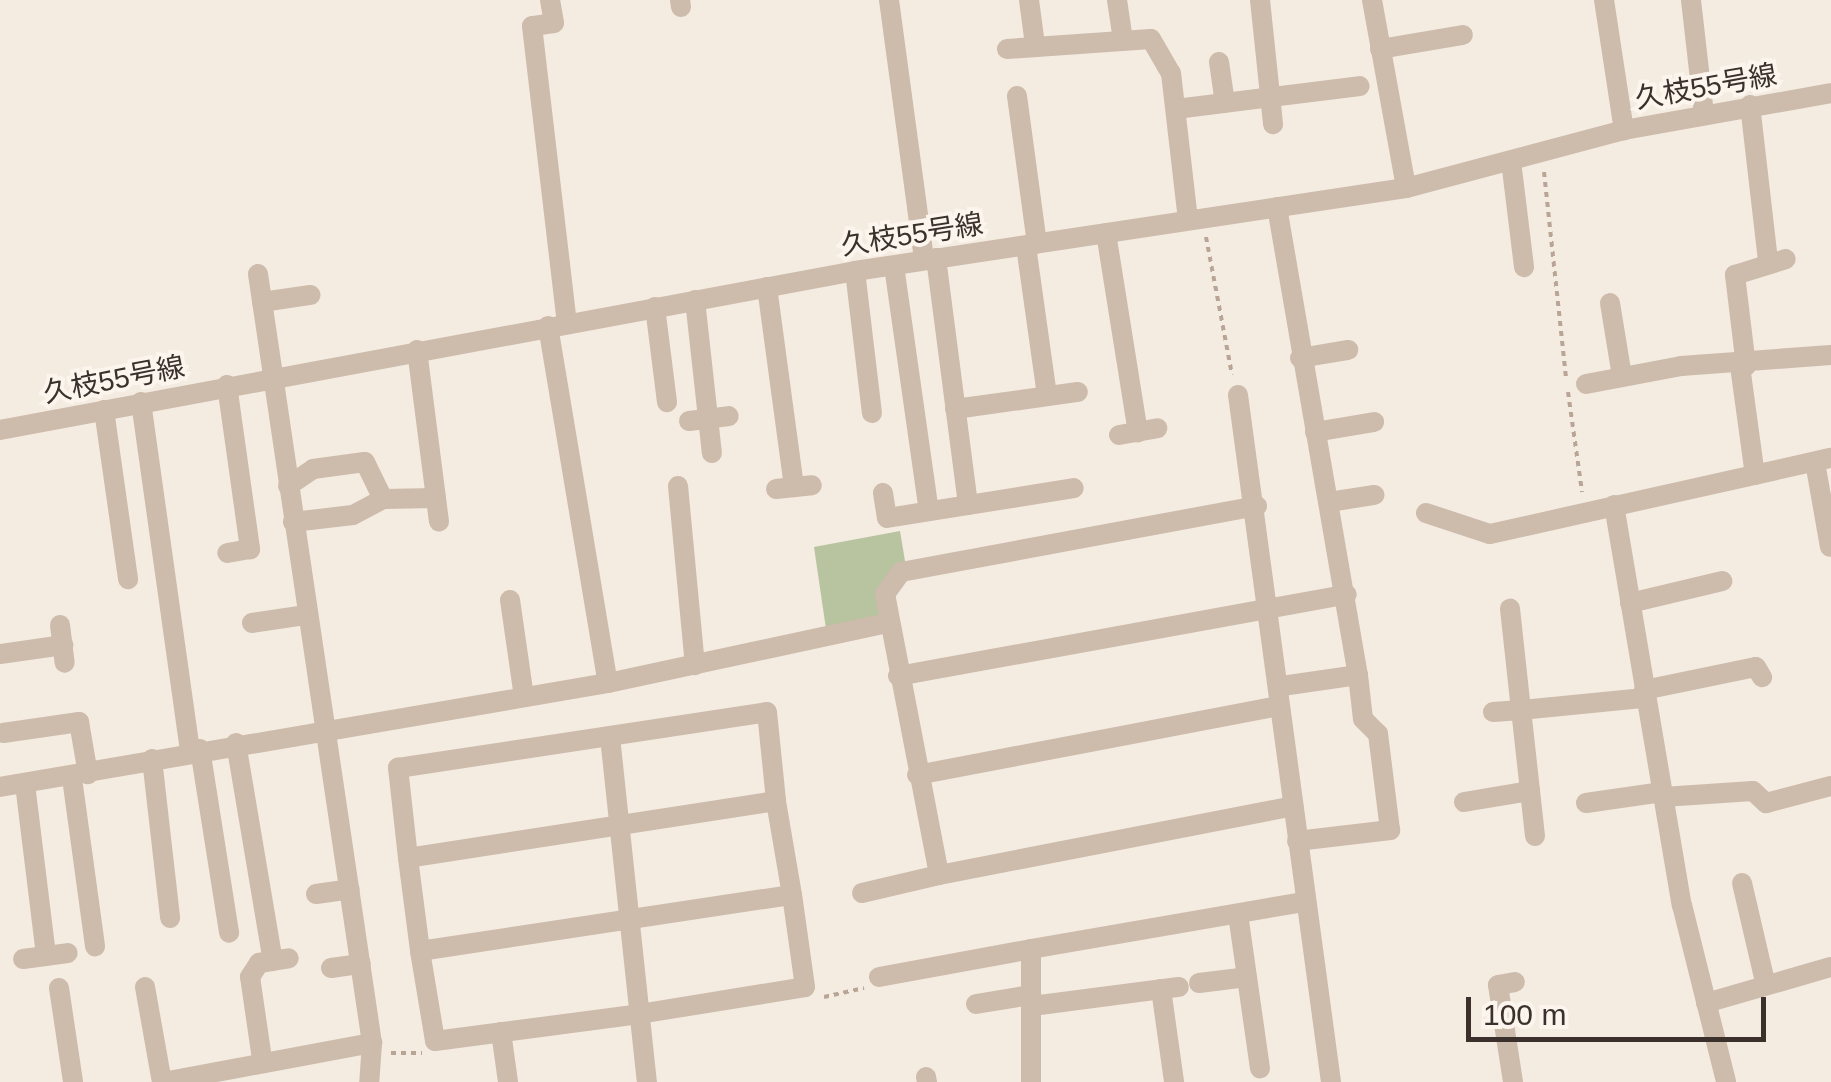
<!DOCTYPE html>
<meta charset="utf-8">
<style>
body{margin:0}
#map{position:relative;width:1831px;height:1082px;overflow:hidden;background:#f4ebe1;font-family:Arial,"Noto Sans JP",sans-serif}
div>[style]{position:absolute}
.green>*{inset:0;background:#b8c4a0}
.path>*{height:4px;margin-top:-2px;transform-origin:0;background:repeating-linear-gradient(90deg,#b9a596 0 5px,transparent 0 10px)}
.minor>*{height:20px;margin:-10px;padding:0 10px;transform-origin:10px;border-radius:10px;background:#cdbbac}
span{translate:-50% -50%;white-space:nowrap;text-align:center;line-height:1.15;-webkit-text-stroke:8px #fbf5ee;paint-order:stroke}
.street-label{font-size:28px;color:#3b302b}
.scale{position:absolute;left:1466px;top:997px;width:300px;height:45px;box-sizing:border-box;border:5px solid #3b302b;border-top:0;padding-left:12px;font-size:30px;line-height:35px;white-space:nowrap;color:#3b302b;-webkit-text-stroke:8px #fbf5ee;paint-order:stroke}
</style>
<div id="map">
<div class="green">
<div style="clip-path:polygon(900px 531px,906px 567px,882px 616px,826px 629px,814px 547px)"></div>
</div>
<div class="path">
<div style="left:1544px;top:172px;width:207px;rotate:83.9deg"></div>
<div style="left:1206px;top:237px;width:140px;rotate:79.3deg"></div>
<div style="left:1568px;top:392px;width:101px;rotate:82deg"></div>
<div style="left:824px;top:997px;width:41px;rotate:-12.7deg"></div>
<div style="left:391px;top:1053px;width:31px"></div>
</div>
<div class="minor">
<div style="left:550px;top:0;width:23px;rotate:80deg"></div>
<div style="left:554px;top:23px;width:22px;rotate:172deg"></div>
<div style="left:532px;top:26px;width:299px;rotate:83.3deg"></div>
<div style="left:680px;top:0;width:7px;rotate:82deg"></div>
<div style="left:889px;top:0;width:262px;rotate:82.3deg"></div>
<div style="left:1029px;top:0;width:45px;rotate:82.4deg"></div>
<div style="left:1117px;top:0;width:40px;rotate:81.5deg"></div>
<div style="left:1260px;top:0;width:125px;rotate:84deg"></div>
<div style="left:1372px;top:0;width:191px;rotate:79.7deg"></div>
<div style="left:1604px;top:0;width:132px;rotate:81.3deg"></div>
<div style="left:1691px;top:0;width:115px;rotate:83.5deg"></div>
<div style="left:1007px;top:49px;width:144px;rotate:-4deg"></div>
<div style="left:1151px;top:39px;width:39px;rotate:60deg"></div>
<div style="left:1171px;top:73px;width:148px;rotate:83.4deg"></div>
<div style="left:1380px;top:49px;width:84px;rotate:-9.6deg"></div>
<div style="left:1219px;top:62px;width:41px;rotate:81.7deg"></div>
<div style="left:1017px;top:96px;width:149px;rotate:82.3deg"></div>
<div style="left:1750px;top:105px;width:157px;rotate:83.4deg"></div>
<div style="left:1176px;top:109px;width:185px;rotate:-7.1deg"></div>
<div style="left:1511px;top:161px;width:107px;rotate:83deg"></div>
<div style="left:1277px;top:207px;width:475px;rotate:80.2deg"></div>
<div style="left:1358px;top:675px;width:77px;rotate:171.8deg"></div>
<div style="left:1106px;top:233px;width:202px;rotate:80.9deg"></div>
<div style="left:1026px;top:246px;width:151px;rotate:82deg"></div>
<div style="left:936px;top:258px;width:249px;rotate:82.6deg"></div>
<div style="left:894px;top:266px;width:247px;rotate:81.9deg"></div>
<div style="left:855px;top:271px;width:143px;rotate:83.2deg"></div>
<div style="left:258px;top:274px;width:777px;rotate:81.57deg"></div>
<div style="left:372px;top:1043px;width:39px;rotate:94deg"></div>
<div style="left:767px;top:287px;width:202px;rotate:82.3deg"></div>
<div style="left:695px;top:300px;width:154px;rotate:83.7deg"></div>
<div style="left:262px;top:302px;width:49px;rotate:-8.3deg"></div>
<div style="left:1610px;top:303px;width:74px;rotate:80.7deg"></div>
<div style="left:655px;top:307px;width:96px;rotate:82.8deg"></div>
<div style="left:548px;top:326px;width:362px;rotate:80.5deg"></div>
<div style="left:417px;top:350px;width:173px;rotate:82.7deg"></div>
<div style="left:1300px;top:358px;width:49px;rotate:-9.5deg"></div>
<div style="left:1740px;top:366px;width:110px;rotate:82.2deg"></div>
<div style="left:1746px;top:366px;width:92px;rotate:-96.9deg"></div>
<div style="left:1735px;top:275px;width:53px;rotate:-17.4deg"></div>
<div style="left:1586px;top:384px;width:97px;rotate:-10.7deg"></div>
<div style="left:1681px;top:366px;width:150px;rotate:-4.2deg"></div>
<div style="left:227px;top:385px;width:166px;rotate:82deg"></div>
<div style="left:250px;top:549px;width:23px;rotate:170deg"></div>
<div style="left:1238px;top:395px;width:693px;rotate:82.29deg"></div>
<div style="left:141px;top:402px;width:352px;rotate:82deg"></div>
<div style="left:955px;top:409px;width:124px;rotate:-7.9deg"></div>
<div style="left:104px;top:410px;width:171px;rotate:81.9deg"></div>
<div style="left:689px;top:421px;width:40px;rotate:-7.1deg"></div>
<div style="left:0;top:430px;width:870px;rotate:-10.53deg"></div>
<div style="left:855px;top:271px;width:557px;rotate:-8.57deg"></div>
<div style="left:1406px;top:188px;width:226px;rotate:-14.9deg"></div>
<div style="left:1624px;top:130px;width:210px;rotate:-10.1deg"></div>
<div style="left:1315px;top:432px;width:60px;rotate:-9.6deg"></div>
<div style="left:1119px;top:435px;width:39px;rotate:-10deg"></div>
<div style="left:1815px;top:462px;width:86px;rotate:80deg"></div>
<div style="left:288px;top:486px;width:30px;rotate:-34deg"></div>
<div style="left:313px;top:469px;width:52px;rotate:-7.7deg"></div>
<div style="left:365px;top:462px;width:41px;rotate:64.1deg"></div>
<div style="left:383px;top:499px;width:53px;rotate:-1.1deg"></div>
<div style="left:678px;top:486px;width:180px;rotate:84.6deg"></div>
<div style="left:776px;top:489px;width:36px;rotate:-6deg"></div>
<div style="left:883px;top:493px;width:25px;rotate:81deg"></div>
<div style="left:887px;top:518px;width:189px;rotate:-9.1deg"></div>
<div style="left:1329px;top:502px;width:46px;rotate:-8.8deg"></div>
<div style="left:1614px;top:505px;width:406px;rotate:80.4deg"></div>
<div style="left:1682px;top:905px;width:182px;rotate:76deg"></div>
<div style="left:1257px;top:506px;width:362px;rotate:169.5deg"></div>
<div style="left:901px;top:572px;width:27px;rotate:126deg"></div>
<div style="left:885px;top:594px;width:286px;rotate:79.1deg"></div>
<div style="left:939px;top:875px;width:361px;rotate:-11deg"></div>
<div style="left:1426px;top:513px;width:67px;rotate:18.2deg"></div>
<div style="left:1490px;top:534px;width:349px;rotate:-12.6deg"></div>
<div style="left:293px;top:522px;width:60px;rotate:-6.7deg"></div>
<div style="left:353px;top:515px;width:34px;rotate:-28deg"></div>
<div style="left:510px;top:600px;width:98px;rotate:81.8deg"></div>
<div style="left:1630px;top:603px;width:95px;rotate:-13.4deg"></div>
<div style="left:252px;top:623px;width:55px;rotate:-8.4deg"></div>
<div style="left:60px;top:625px;width:38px;rotate:83deg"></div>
<div style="left:0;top:654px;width:64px;rotate:-8.1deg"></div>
<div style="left:898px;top:676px;width:456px;rotate:-10.3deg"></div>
<div style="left:1644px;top:690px;width:114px;rotate:-11.6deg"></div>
<div style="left:1756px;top:667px;width:12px;rotate:59deg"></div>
<div style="left:767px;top:712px;width:89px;rotate:84.2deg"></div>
<div style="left:776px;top:801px;width:372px;rotate:171.2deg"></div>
<div style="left:408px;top:858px;width:91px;rotate:-96.3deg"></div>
<div style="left:398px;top:768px;width:373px;rotate:-8.6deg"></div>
<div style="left:1493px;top:712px;width:28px;rotate:-4deg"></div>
<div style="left:1521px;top:710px;width:102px;rotate:-96.2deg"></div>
<div style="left:3px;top:733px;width:77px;rotate:-8.2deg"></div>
<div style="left:79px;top:722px;width:53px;rotate:80.2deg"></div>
<div style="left:610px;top:737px;width:347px;rotate:83.9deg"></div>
<div style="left:236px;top:743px;width:221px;rotate:80.4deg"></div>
<div style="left:200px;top:749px;width:186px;rotate:81deg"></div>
<div style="left:152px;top:759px;width:160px;rotate:83.5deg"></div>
<div style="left:917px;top:775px;width:369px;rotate:-10.8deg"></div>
<div style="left:72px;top:778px;width:170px;rotate:82.2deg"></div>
<div style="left:25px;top:784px;width:173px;rotate:83deg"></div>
<div style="left:0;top:787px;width:617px;rotate:-9.71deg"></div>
<div style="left:608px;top:683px;width:287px;rotate:-12.1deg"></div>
<div style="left:1663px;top:797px;width:90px;rotate:-3.8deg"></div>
<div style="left:1753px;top:791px;width:18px;rotate:43deg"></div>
<div style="left:1766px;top:803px;width:67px;rotate:-14.7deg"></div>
<div style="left:1464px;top:802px;width:67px;rotate:-9.5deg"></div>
<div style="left:1586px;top:803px;width:77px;rotate:-8.2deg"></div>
<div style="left:1535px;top:836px;width:127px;rotate:-96.3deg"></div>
<div style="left:1521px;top:710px;width:124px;rotate:-5.6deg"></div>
<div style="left:1297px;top:841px;width:94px;rotate:-6.7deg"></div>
<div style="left:1390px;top:830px;width:97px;rotate:-97.1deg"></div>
<div style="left:1378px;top:734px;width:21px;rotate:-135deg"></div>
<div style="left:1363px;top:719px;width:44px;rotate:-96.5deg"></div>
<div style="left:408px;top:858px;width:94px;rotate:82.6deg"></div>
<div style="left:420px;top:951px;width:376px;rotate:-8.6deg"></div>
<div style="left:792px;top:895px;width:95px;rotate:-99.7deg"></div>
<div style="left:1742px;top:883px;width:102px;rotate:76.9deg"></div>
<div style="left:862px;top:893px;width:79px;rotate:-13.2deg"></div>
<div style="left:316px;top:894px;width:34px;rotate:-8deg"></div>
<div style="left:1238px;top:914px;width:156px;rotate:81.9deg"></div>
<div style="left:420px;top:951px;width:91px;rotate:80.5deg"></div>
<div style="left:435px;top:1041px;width:206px;rotate:-7.5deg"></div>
<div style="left:639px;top:1014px;width:168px;rotate:-9.2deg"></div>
<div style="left:805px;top:987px;width:93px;rotate:-98deg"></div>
<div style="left:23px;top:959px;width:45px;rotate:-7.6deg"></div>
<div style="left:331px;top:968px;width:30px;rotate:-8deg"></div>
<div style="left:879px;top:977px;width:155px;rotate:-10.4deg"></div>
<div style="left:1199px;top:983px;width:48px;rotate:-7.1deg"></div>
<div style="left:145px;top:987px;width:97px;rotate:79.9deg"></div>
<div style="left:59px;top:988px;width:95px;rotate:81.5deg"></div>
<div style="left:1161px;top:989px;width:94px;rotate:82deg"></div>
<div style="left:1706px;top:1003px;width:130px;rotate:-16.1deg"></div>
<div style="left:976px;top:1004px;width:56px;rotate:-9.3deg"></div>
<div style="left:1032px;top:1006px;width:148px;rotate:-7.4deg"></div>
<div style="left:501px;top:1032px;width:50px;rotate:82deg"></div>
<div style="left:262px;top:1059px;width:83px;rotate:-98.3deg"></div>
<div style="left:250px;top:977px;width:17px;rotate:-57deg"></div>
<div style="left:259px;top:963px;width:30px;rotate:-9deg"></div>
<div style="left:926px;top:1077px;width:5px;rotate:79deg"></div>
<div style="left:163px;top:1082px;width:213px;rotate:-10.6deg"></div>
<div style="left:1031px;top:1082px;width:133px;rotate:-90deg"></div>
<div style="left:1031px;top:949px;width:276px;rotate:-9.8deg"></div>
<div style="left:1513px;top:1082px;width:98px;rotate:-98.8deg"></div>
<div style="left:1498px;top:985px;width:17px;rotate:-10deg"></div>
</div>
<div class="street-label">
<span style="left:1706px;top:87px;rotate:-10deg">久枝55号線</span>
<span style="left:912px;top:235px;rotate:-9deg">久枝55号線</span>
<span style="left:114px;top:380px;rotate:-11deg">久枝55号線</span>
</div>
<div class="scale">100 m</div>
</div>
